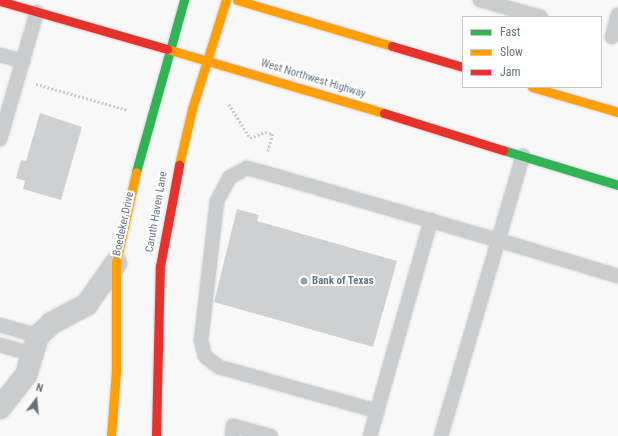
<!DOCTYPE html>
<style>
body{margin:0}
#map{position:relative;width:618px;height:436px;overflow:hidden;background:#f8f8f8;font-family:"Roboto Condensed",sans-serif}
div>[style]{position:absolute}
.building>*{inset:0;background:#cfd0d1}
.path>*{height:2.5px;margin-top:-1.25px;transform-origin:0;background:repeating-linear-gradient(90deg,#c8cacb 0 2px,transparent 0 4px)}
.roads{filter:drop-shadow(0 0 1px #d5d6d7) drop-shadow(0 0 1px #d5d6d7)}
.lane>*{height:14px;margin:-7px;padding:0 7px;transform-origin:7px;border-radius:7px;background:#cbcccd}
.street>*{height:22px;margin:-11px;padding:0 11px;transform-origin:11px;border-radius:11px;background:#cbcccd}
.fast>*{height:9px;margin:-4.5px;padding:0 4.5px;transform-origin:4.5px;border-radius:4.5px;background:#30b455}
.slow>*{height:9px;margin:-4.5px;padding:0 4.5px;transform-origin:4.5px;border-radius:4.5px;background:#ff9f0a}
.jam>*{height:9px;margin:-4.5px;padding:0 4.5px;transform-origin:4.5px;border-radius:4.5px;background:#e5322d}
.dots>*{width:11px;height:11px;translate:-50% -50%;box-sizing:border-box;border:2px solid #fff;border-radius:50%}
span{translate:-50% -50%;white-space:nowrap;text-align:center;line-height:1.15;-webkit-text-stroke:4px #fff;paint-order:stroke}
.street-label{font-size:11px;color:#667480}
.poi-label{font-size:11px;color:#667480;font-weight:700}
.left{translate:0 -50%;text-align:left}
.legend{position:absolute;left:462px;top:16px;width:140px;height:72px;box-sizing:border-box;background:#fff;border:1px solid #c2c7cc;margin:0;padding:5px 7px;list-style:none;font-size:12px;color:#667480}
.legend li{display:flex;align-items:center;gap:8px;height:20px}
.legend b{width:20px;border:1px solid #c2c7cc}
.north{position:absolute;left:16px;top:380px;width:40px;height:40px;-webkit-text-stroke:3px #fff;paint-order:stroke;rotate:16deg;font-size:11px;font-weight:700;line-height:16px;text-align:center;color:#667480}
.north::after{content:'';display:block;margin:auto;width:14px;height:18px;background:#667480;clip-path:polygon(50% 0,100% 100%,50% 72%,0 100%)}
</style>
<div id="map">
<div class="building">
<div style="clip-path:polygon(40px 113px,82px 127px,61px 200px,23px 189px,25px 181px,16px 178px,21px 160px,26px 161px)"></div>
<div style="clip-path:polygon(237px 209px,259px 215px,257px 221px,397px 261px,373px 347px,214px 302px)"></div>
</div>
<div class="path">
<div style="left:36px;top:84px;width:96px;rotate:15.8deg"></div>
<div style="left:229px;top:104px;width:40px;rotate:58deg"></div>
<div style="left:250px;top:138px;width:16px;rotate:-22deg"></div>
<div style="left:265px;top:132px;width:8px;rotate:14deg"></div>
<div style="left:273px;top:134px;width:19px;rotate:106deg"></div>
</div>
<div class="roads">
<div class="lane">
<div style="left:480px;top:0;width:63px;rotate:15.6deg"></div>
<div style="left:612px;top:37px;width:23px;rotate:-75deg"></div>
<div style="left:0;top:55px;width:24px;rotate:15deg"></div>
<div style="left:0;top:139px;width:132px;rotate:-73.8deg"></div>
<div style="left:431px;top:220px;width:198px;rotate:105.8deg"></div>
<div style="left:377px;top:411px;width:164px;rotate:-164.4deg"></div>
<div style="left:219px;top:367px;width:18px;rotate:-142deg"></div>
<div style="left:205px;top:356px;width:16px;rotate:-105deg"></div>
<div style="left:201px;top:341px;width:141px;rotate:-83.5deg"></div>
<div style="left:217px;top:201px;width:27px;rotate:-62deg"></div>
<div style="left:230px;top:177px;width:19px;rotate:-28deg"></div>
<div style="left:247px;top:168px;width:16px;rotate:15deg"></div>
<div style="left:262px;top:172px;width:246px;rotate:16.1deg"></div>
<div style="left:498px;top:240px;width:125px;rotate:16.7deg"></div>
<div style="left:0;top:325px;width:40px;rotate:16deg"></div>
<div style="left:0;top:345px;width:32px;rotate:16deg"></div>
<div style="left:232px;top:436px;width:10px;rotate:-84deg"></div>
<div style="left:233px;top:426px;width:39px;rotate:15deg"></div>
<div style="left:370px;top:436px;width:26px;rotate:-74deg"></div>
<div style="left:441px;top:436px;width:292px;rotate:-73.7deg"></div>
</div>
<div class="street">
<div style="left:0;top:408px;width:42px;rotate:-51.8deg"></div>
<div style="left:26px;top:375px;width:41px;rotate:-72.9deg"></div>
<div style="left:38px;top:336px;width:19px;rotate:-43deg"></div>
<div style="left:52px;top:323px;width:40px;rotate:-28deg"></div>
<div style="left:87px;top:304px;width:50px;rotate:-54.7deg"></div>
</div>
<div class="fast">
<div style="left:503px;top:150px;width:120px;rotate:16.9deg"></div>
<div style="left:136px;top:172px;width:179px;rotate:-74.4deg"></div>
</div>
<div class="slow">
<div style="left:237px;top:0;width:162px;rotate:16.5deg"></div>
<div style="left:167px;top:49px;width:226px;rotate:16.4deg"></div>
<div style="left:532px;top:87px;width:90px;rotate:16.2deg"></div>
<div style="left:179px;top:165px;width:57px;rotate:-76.9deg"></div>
<div style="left:192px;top:109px;width:114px;rotate:-72.7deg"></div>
<div style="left:111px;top:436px;width:65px;rotate:-85.6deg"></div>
<div style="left:116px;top:371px;width:108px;rotate:-90deg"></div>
<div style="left:116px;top:263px;width:93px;rotate:-77.6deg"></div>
</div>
<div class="jam">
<div style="left:0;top:1px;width:174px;rotate:16deg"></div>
<div style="left:392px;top:46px;width:74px;rotate:16.5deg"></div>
<div style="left:384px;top:113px;width:125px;rotate:17.3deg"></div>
<div style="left:156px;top:436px;width:170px;rotate:-88.7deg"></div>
<div style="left:160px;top:266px;width:103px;rotate:-79.3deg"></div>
</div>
</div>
<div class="dots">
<div style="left:304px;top:281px;background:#99a2aa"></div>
</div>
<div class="street-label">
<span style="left:313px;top:79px;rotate:17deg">West Northwest Highway</span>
<span style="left:157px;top:212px;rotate:-80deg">Caruth Haven Lane</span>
<span style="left:124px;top:224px;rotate:-78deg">Boedeker Drive</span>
</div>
<div class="poi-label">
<span class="left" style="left:312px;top:281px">Bank of Texas</span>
</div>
<ul class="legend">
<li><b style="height:5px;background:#30b455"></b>Fast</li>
<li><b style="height:5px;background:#ff9f0a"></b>Slow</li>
<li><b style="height:5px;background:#e5322d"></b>Jam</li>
</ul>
<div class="north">N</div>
</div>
